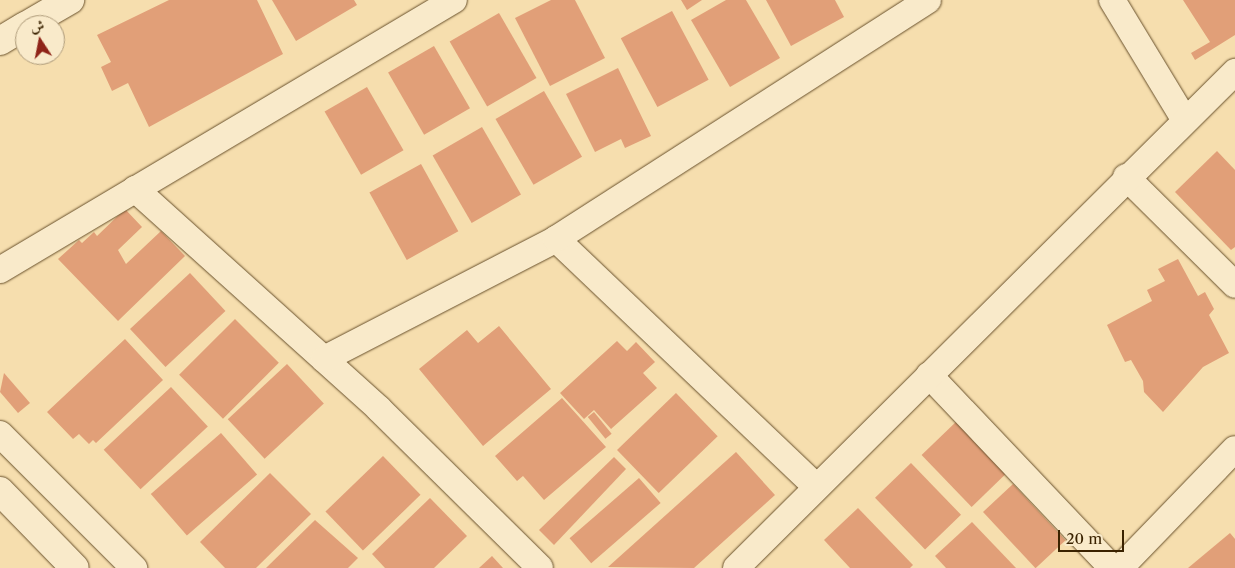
<!DOCTYPE html>
<meta charset="utf-8">
<style>
body{margin:0}
#map{position:relative;width:1235px;height:568px;overflow:hidden;background:#f6deae;font-family:"Libre Caslon Text",Amiri,serif}
div>[style]{position:absolute}
.building>*{inset:0;background:#e19f78;transform-origin:0 0}
.roads{filter:drop-shadow(0 0 1px #69512c) drop-shadow(0 0 1px #69512c)}
.street>*{height:26px;margin:-13px;padding:0 13px;transform-origin:13px;border-radius:13px;background:#f9eaca}
.secondary>*{height:28px;margin:-14px;padding:0 14px;transform-origin:14px;border-radius:14px;background:#f9eaca}
span{translate:-50% -50%;white-space:nowrap;text-align:center;line-height:1.15;-webkit-text-stroke:4.5px #f9eaca;paint-order:stroke}
.north{position:absolute;left:15px;top:15px;width:50px;height:50px;box-sizing:border-box;background:#f9eaca;border:1px solid #ad9a79;border-radius:50%;rotate:349deg;font-size:14px;font-weight:700;line-height:20px;text-align:center;color:#3a2200}
.north::after{content:'';display:block;margin:auto;width:18px;height:22px;background:#8f2418;clip-path:polygon(50% 0,100% 100%,50% 72%,0 100%)}
.scale{position:absolute;left:1058px;top:530px;width:66px;height:22px;box-sizing:border-box;border:2px solid #3a2200;border-top:0;padding-left:6px;font-size:15px;line-height:18px;white-space:nowrap;color:#3a2200;-webkit-text-stroke:4px #f9eaca;paint-order:stroke}
</style>
<div id="map">
<div class="building">
<div style="clip-path:polygon(169px 0,257px 0,283px 54px,149px 127px,128px 83px,112px 91px,101px 67px,111px 62px,97px 35px)"></div>
<div style="clip-path:polygon(272px 0,354px 0,357px 5px,296px 41px)"></div>
<div style="clip-path:polygon(551px 0,575px 0,605px 58px,550px 86px,515px 18px)"></div>
<div style="clip-path:polygon(681px 0,702px 0,687px 10px)"></div>
<div style="clip-path:polygon(726px 0,746px 0,780px 58px,730px 87px,691px 20px)"></div>
<div style="clip-path:polygon(766px 0,835px 0,844px 17px,791px 46px)"></div>
<div style="clip-path:polygon(1183px 0,1235px 0,1235px 35px,1195px 60px,1191px 53px,1210px 42px)"></div>
<div style="left:672px;top:11px;width:78px;height:58px;rotate:62deg"></div>
<div style="left:499px;top:13px;width:75px;height:57px;rotate:60deg"></div>
<div style="left:434px;top:46px;width:72px;height:53px;rotate:60deg"></div>
<div style="clip-path:polygon(618px 68px,651px 136px,625px 148px,621px 139px,595px 152px,566px 94px)"></div>
<div style="left:367px;top:87px;width:73px;height:49px;rotate:60deg"></div>
<div style="left:544px;top:91px;width:76px;height:56px;rotate:60deg"></div>
<div style="left:482px;top:127px;width:78px;height:57px;rotate:60deg"></div>
<div style="clip-path:polygon(1217px 151px,1235px 170px,1235px 247px,1231px 250px,1175px 192px)"></div>
<div style="left:421px;top:164px;width:77px;height:59px;rotate:61deg"></div>
<div style="clip-path:polygon(125px 209px,142px 227px,118px 250px,126px 264px,161px 231px,185px 256px,118px 321px,58px 259px,79px 240px,82px 243px,94px 232px,97px 236px)"></div>
<div style="clip-path:polygon(1178px 259px,1198px 296px,1205px 292px,1214px 309px,1209px 315px,1229px 353px,1203px 367px,1163px 412px,1144px 392px,1143px 381px,1131px 360px,1125px 362px,1107px 325px,1152px 301px,1147px 290px,1165px 281px,1158px 269px)"></div>
<div style="left:190px;top:273px;width:52px;height:82px;rotate:47deg"></div>
<div style="left:235px;top:319px;width:62px;height:79px;rotate:45deg"></div>
<div style="clip-path:polygon(499px 326px,551px 389px,483px 446px,419px 369px,467px 330px,478px 343px)"></div>
<div style="clip-path:polygon(125px 339px,163px 380px,96px 443px,93px 440px,89px 444px,79px 434px,73px 439px,47px 412px)"></div>
<div style="clip-path:polygon(617px 341px,627px 351px,636px 342px,655px 362px,643px 373px,657px 388px,611px 429px,594px 410px,584px 419px,560px 393px)"></div>
<div style="left:287px;top:364px;width:54px;height:81px;rotate:47deg"></div>
<div style="clip-path:polygon(4px 373px,30px 403px,18px 413px,0 392px)"></div>
<div style="left:171px;top:387px;width:54px;height:92px;rotate:47deg"></div>
<div style="left:676px;top:393px;width:60px;height:82px;rotate:46deg"></div>
<div style="clip-path:polygon(562px 398px,606px 447px,544px 500px,523px 476px,517px 481px,495px 456px)"></div>
<div style="left:594px;top:412px;width:28px;height:8px;rotate:51deg"></div>
<div style="left:959px;top:419px;width:72px;height:52px;rotate:46deg"></div>
<div style="left:221px;top:433px;width:55px;height:93px;rotate:49deg"></div>
<div style="clip-path:polygon(736px 452px,775px 495px,694px 568px,608px 567px)"></div>
<div style="left:383px;top:456px;width:54px;height:80px;rotate:46deg"></div>
<div style="clip-path:polygon(614px 457px,626px 469px,554px 545px,539px 530px)"></div>
<div style="left:911px;top:463px;width:72px;height:50px;rotate:46deg"></div>
<div style="clip-path:polygon(270px 473px,311px 514px,256px 568px,225px 568px,200px 542px)"></div>
<div style="left:639px;top:478px;width:33px;height:92px;rotate:49deg"></div>
<div style="left:1013px;top:484px;width:77px;height:41px;rotate:47deg"></div>
<div style="clip-path:polygon(430px 498px,467px 536px,434px 568px,385px 568px,372px 554px)"></div>
<div style="clip-path:polygon(858px 508px,913px 565px,910px 568px,850px 568px,824px 540px)"></div>
<div style="clip-path:polygon(315px 520px,358px 558px,348px 568px,266px 568px)"></div>
<div style="clip-path:polygon(972px 522px,1016px 568px,946px 568px,935px 556px)"></div>
<div style="clip-path:polygon(1230px 533px,1235px 539px,1235px 568px,1188px 568px)"></div>
<div style="clip-path:polygon(492px 556px,503px 568px,479px 568px)"></div>
</div>
<div class="roads">
<div class="street">
<div style="left:1112px;top:0;width:139px;rotate:58.8deg"></div>
<div style="left:1126px;top:177px;width:153px;rotate:44.7deg"></div>
<div style="left:135px;top:189px;width:329px;rotate:42deg"></div>
<div style="left:379px;top:409px;width:226px;rotate:44.6deg"></div>
<div style="left:556px;top:239px;width:359px;rotate:43.6deg"></div>
<div style="left:0;top:270px;width:528px;rotate:-30.74deg"></div>
<div style="left:324px;top:359px;width:261px;rotate:-27.3deg"></div>
<div style="left:556px;top:239px;width:442px;rotate:-32.7deg"></div>
<div style="left:929px;top:375px;width:266px;rotate:46.5deg"></div>
<div style="left:0;top:434px;width:190px;rotate:45deg"></div>
<div style="left:736px;top:568px;width:704px;rotate:-44.83deg"></div>
<div style="left:1120px;top:568px;width:165px;rotate:-46deg"></div>
</div>
<div class="secondary">
<div style="left:27px;top:25px;width:50px;rotate:-30.2deg"></div>
<div style="left:0;top:41px;width:29px;rotate:-31deg"></div>
<div style="left:0;top:491px;width:107px;rotate:45.8deg"></div>
</div>
</div>
<div class="north">ش</div>
<div class="scale">20 m</div>
</div>
